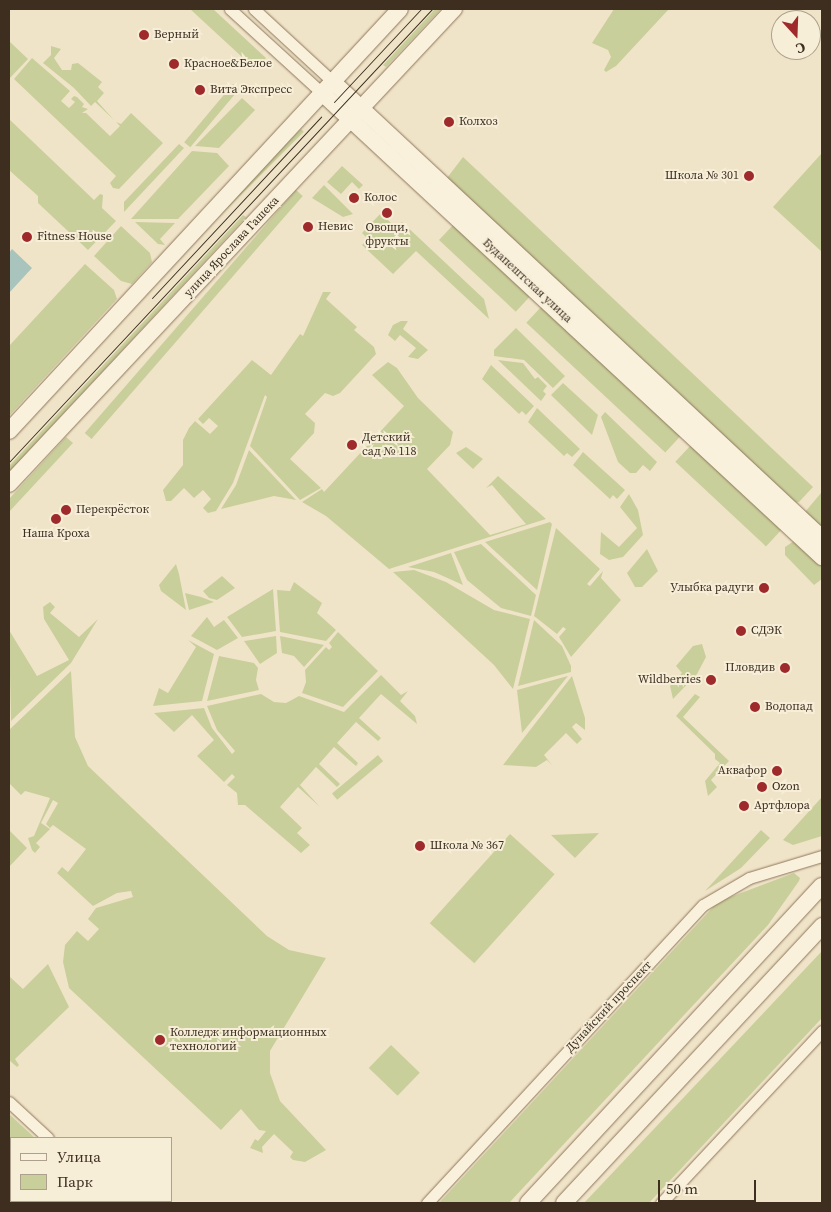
<!DOCTYPE html>
<meta charset="utf-8">
<style>
body{margin:0}
#map{position:relative;width:831px;height:1212px;overflow:hidden;background:#f0e4c8;font-family:"Source Serif 4",serif}
div>[style]{position:absolute}
.green>*{inset:0;background:#c9cf9b;transform-origin:0 0}
.water>*{inset:0;background:#a9c4bc}
.roads{filter:drop-shadow(0 0 1px #8d765c) drop-shadow(0 0 1px #8d765c)}
.street>*{height:11px;margin:-5.5px;padding:0 5.5px;transform-origin:5.5px;border-radius:5.5px;background:#faf1dc}
.secondary>*{height:16px;margin:-8px;padding:0 8px;transform-origin:8px;border-radius:8px;background:#faf1dc}
.tram>*{height:1px;margin:-0.5px;padding:0 0.5px;transform-origin:0.5px;border-radius:0.5px;background:#3d2e20}
.dots>*{width:14px;height:14px;translate:-50% -50%;box-sizing:border-box;border:2px solid #f7eed8;border-radius:50%}
span{translate:-50% -50%;white-space:nowrap;text-align:center;line-height:1.15;-webkit-text-stroke:4px #f7eed8;paint-order:stroke}
.poi-label{font-size:12px;color:#3d2e20}
.left{translate:0 -50%;text-align:left}
.right{translate:-100% -50%;text-align:right}
.street-label{font-size:12px;color:#3d2e20}
.frame{position:absolute;inset:0;border:10px solid #3d2e20;pointer-events:none}
.legend{position:absolute;left:10px;top:1137px;width:162px;height:65px;box-sizing:border-box;background:#f7eed8;border:1px solid #ada18e;margin:0;padding:6px 9px;list-style:none;font-size:15px;color:#3d2e20}
.legend li{display:flex;align-items:center;gap:10px;height:25px}
.legend b{width:25px;border:1px solid #ada18e}
.north{position:absolute;left:771px;top:10px;width:50px;height:50px;box-sizing:border-box;background:#f7eed8;border:1px solid #ada18e;border-radius:50%;rotate:160deg;font-size:14px;font-weight:700;line-height:20px;text-align:center;color:#3d2e20}
.north::after{content:'';display:block;margin:auto;width:18px;height:22px;background:#9e2a2b;clip-path:polygon(50% 0,100% 100%,50% 72%,0 100%)}
.scale{position:absolute;left:658px;top:1180px;width:98px;height:22px;box-sizing:border-box;border:2px solid #3d2e20;border-top:0;padding-left:6px;font-size:15px;line-height:18px;white-space:nowrap;color:#3d2e20;-webkit-text-stroke:4px #f7eed8;paint-order:stroke}
</style>
<div id="map">
<div class="green">
<div style="clip-path:polygon(190px 9px,213px 9px,266px 58px,255px 69px)"></div>
<div style="clip-path:polygon(435px 9px,441px 9px,386px 67px,383px 65px)"></div>
<div style="clip-path:polygon(614px 9px,669px 9px,616px 66px,606px 72px,604px 70px,611px 57px,608px 50px,592px 43px)"></div>
<div style="clip-path:polygon(9px 41px,28px 59px,9px 79px)"></div>
<div style="clip-path:polygon(51px 46px,61px 49px,54px 58px,62px 70px,71px 70px,72px 64px,78px 63px,102px 82px,98px 87px,104px 93px,97px 101px,114px 120px,95px 102px,91px 106px,74px 88px,43px 63px,51px 55px)"></div>
<div style="clip-path:polygon(32px 58px,70px 91px,61px 101px,69px 108px,75px 102px,71px 99px,74px 96px,77px 97px,84px 104px,82px 107px,88px 109px,82px 113px,86px 113px,110px 136px,120px 126px,116px 122px,121px 124px,131px 113px,163px 143px,119px 189px,113px 188px,110px 183px,116px 176px,14px 79px)"></div>
<div style="left:233px;top:84px;width:8px;height:76px;rotate:40deg"></div>
<div style="clip-path:polygon(242px 98px,255px 110px,219px 148px,195px 146px)"></div>
<div style="clip-path:polygon(9px 119px,94px 200px,100px 194px,103px 195px,102px 208px,116px 221px,88px 250px,38px 203px,38px 196px,9px 170px)"></div>
<div style="left:301px;top:129px;width:4px;height:428px;rotate:45deg"></div>
<div style="clip-path:polygon(179px 144px,184px 148px,124px 212px,124px 202px)"></div>
<div style="clip-path:polygon(192px 151px,217px 153px,229px 166px,178px 219px,131px 219px)"></div>
<div style="clip-path:polygon(822px 153px,822px 252px,773px 207px)"></div>
<div style="clip-path:polygon(463px 157px,813px 487px,799px 502px,796px 503px,447px 178px)"></div>
<div style="clip-path:polygon(342px 166px,363px 185px,359px 189px,352px 182px,341px 194px,327px 182px)"></div>
<div style="clip-path:polygon(324px 185px,353px 214px,343px 217px,312px 198px)"></div>
<div style="left:296px;top:190px;width:9px;height:322px;rotate:41deg"></div>
<div style="clip-path:polygon(381px 213px,396px 228px,402px 222px,484px 299px,489px 319px,416px 251px,393px 274px,362px 245px,368px 239px,362px 233px)"></div>
<div style="clip-path:polygon(243px 215px,246px 217px,9px 472px,9px 466px)"></div>
<div style="clip-path:polygon(135px 222px,175px 223px,160px 239px,165px 245px,158px 244px)"></div>
<div style="left:454px;top:224px;width:105px;height:22px;rotate:43deg"></div>
<div style="clip-path:polygon(121px 226px,150px 253px,152px 262px,132px 284px,121px 281px,94px 256px)"></div>
<div style="clip-path:polygon(85px 264px,114px 290px,117px 299px,9px 416px,9px 346px)"></div>
<div style="clip-path:polygon(323px 292px,331px 292px,326px 299px,357px 327px,354px 330px,374px 347px,376px 354px,340px 393px,333px 396px,325px 393px,305px 414px,315px 423px,314px 433px,290px 459px,321px 488px,300px 500px,250px 446px,267px 397px,265px 395px,233px 483px,216px 511px,208px 513px,203px 508px,211px 499px,203px 490px,194px 498px,184px 488px,171px 501px,166px 501px,163px 490px,183px 465px,183px 440px,189px 428px,195px 421px,210px 434px,218px 426px,209px 418px,203px 424px,198px 419px,252px 360px,271px 375px,300px 334px,303px 336px)"></div>
<div style="left:542px;top:306px;width:190px;height:23px;rotate:43deg"></div>
<div style="clip-path:polygon(401px 321px,408px 321px,403px 329px,428px 350px,418px 359px,408px 357px,416px 348px,400px 335px,395px 341px,388px 335px,393px 325px)"></div>
<div style="clip-path:polygon(516px 328px,565px 376px,553px 388px,524px 360px,494px 356px,494px 350px)"></div>
<div style="clip-path:polygon(498px 360px,523px 363px,535px 379px,538px 377px,547px 386px,543px 391px,546px 394px,541px 401px)"></div>
<div style="clip-path:polygon(388px 362px,397px 368px,418px 398px,453px 432px,450px 445px,427px 469px,490px 535px,526px 524px,492px 485px,486px 488px,498px 476px,546px 519px,389px 569px,326px 516px,302px 502px,322px 489px,324px 492px,404px 406px,372px 375px)"></div>
<div style="clip-path:polygon(491px 365px,534px 406px,526px 415px,522px 411px,519px 414px,482px 379px)"></div>
<div style="clip-path:polygon(563px 383px,598px 415px,592px 435px,551px 395px)"></div>
<div style="clip-path:polygon(537px 408px,580px 449px,572px 457px,567px 453px,564px 456px,528px 422px)"></div>
<div style="clip-path:polygon(605px 412px,657px 462px,650px 471px,643px 465px,636px 473px,630px 473px,618px 462px,601px 417px)"></div>
<div style="clip-path:polygon(66px 437px,73px 443px,9px 512px,9px 499px)"></div>
<div style="left:691px;top:445px;width:124px;height:23px;rotate:43deg"></div>
<div style="clip-path:polygon(466px 447px,483px 459px,473px 469px,456px 453px)"></div>
<div style="clip-path:polygon(249px 450px,296px 500px,274px 496px,221px 509px,236px 485px)"></div>
<div style="clip-path:polygon(583px 452px,625px 490px,617px 499px,613px 495px,610px 499px,573px 465px)"></div>
<div style="clip-path:polygon(821px 493px,822px 495px,822px 528px,805px 512px)"></div>
<div style="clip-path:polygon(629px 494px,638px 510px,643px 535px,623px 557px,609px 560px,600px 554px,601px 532px,619px 547px,637px 528px,620px 507px)"></div>
<div style="clip-path:polygon(550px 522px,552px 524px,537px 590px,485px 542px)"></div>
<div style="clip-path:polygon(556px 528px,600px 569px,587px 584px,590px 586px,603px 571px,601px 578px,621px 600px,571px 657px,559px 637px,566px 629px,563px 627px,557px 634px,534px 616px)"></div>
<div style="clip-path:polygon(794px 541px,822px 567px,822px 579px,814px 585px,785px 555px,785px 547px)"></div>
<div style="clip-path:polygon(481px 544px,536px 595px,531px 616px,501px 608px,467px 580px,454px 552px)"></div>
<div style="clip-path:polygon(647px 549px,658px 571px,642px 587px,635px 587px,627px 573px)"></div>
<div style="clip-path:polygon(451px 553px,463px 585px,434px 572px,408px 567px)"></div>
<div style="clip-path:polygon(176px 564px,179px 574px,186px 610px,161px 591px,159px 585px)"></div>
<div style="clip-path:polygon(414px 570px,446px 582px,494px 610px,530px 619px,513px 689px,494px 665px,393px 572px)"></div>
<div style="clip-path:polygon(222px 576px,235px 588px,217px 600px,209px 598px,203px 591px)"></div>
<div style="clip-path:polygon(294px 582px,322px 603px,317px 613px,336px 630px,326px 641px,280px 632px,277px 590px,290px 591px)"></div>
<div style="clip-path:polygon(273px 589px,276px 631px,242px 637px,227px 617px)"></div>
<div style="clip-path:polygon(185px 593px,201px 597px,214px 602px,189px 610px)"></div>
<div style="clip-path:polygon(50px 602px,55px 607px,50px 613px,79px 637px,98px 619px,71px 663px,11px 721px,9px 630px,37px 676px,69px 660px,44px 619px,43px 607px)"></div>
<div style="clip-path:polygon(207px 617px,214px 627px,224px 620px,238px 638px,217px 650px,191px 636px)"></div>
<div style="clip-path:polygon(534px 620px,562px 646px,571px 666px,571px 672px,518px 686px)"></div>
<div style="clip-path:polygon(338px 632px,378px 671px,343px 707px,302px 693px,306px 682px,305px 670px,326px 647px,329px 650px,332px 647px,329px 643px)"></div>
<div style="clip-path:polygon(276px 636px,277px 653px,260px 664px,244px 641px)"></div>
<div style="clip-path:polygon(280px 636px,324px 645px,304px 667px,294px 656px,282px 653px)"></div>
<div style="clip-path:polygon(188px 640px,214px 654px,202px 701px,153px 706px,159px 688px,168px 693px,196px 647px)"></div>
<div style="clip-path:polygon(702px 644px,706px 657px,697px 674px,673px 699px,670px 686px,682px 673px,676px 666px,693px 646px)"></div>
<div style="clip-path:polygon(219px 656px,254px 663px,258px 668px,256px 680px,259px 690px,207px 701px)"></div>
<div style="clip-path:polygon(71px 671px,75px 737px,88px 766px,267px 936px,289px 950px,326px 958px,270px 1051px,270px 1073px,280px 1101px,326px 1150px,305px 1162px,293px 1160px,290px 1157px,293px 1152px,274px 1134px,262px 1147px,263px 1153px,250px 1148px,255px 1139px,258px 1141px,266px 1131px,259px 1130px,241px 1109px,221px 1130px,69px 988px,63px 962px,65px 945px,77px 931px,88px 941px,99px 929px,88px 919px,96px 908px,133px 897px,131px 891px,117px 893px,93px 906px,57px 873px,62px 867px,68px 872px,86px 849px,53px 825px,50px 828px,46px 824px,58px 803px,53px 800px,41px 823px,50px 829px,36px 843px,40px 847px,35px 853px,32px 850px,28px 838px,34px 836px,50px 798px,25px 791px,21px 795px,9px 783px,9px 730px)"></div>
<div style="clip-path:polygon(381px 675px,401px 695px,408px 691px,400px 701px,415px 716px,417px 724px,381px 694px,359px 718px,381px 738px,378px 741px,356px 722px,337px 743px,358px 763px,356px 766px,334px 747px,319px 764px,340px 784px,337px 787px,316px 767px,300px 785px,320px 807px,298px 787px,280px 807px,302px 828px,297px 833px,310px 845px,301px 853px,245px 805px,238px 805px,237px 793px,227px 785px,235px 777px,232px 774px,224px 782px,197px 756px,214px 740px,192px 715px,174px 732px,154px 713px,204px 708px,212px 728px,232px 754px,235px 751px,217px 730px,207px 706px,261px 694px,274px 702px,286px 703px,299px 696px,344px 712px)"></div>
<div style="clip-path:polygon(568px 676px,522px 733px,517px 690px)"></div>
<div style="clip-path:polygon(572px 676px,585px 718px,585px 730px,576px 723px,572px 727px,582px 739px,577px 744px,566px 733px,544px 755px,552px 765px,547px 760px,536px 767px,503px 765px)"></div>
<div style="clip-path:polygon(695px 694px,700px 697px,683px 717px,729px 761px,711px 780px,717px 787px,708px 796px,705px 781px,720px 763px,715px 759px,715px 754px,676px 716px)"></div>
<div style="left:378px;top:755px;width:8px;height:60px;rotate:50deg"></div>
<div style="clip-path:polygon(822px 797px,822px 836px,793px 845px,783px 840px)"></div>
<div style="clip-path:polygon(9px 830px,27px 848px,9px 867px)"></div>
<div style="clip-path:polygon(761px 830px,770px 838px,741px 868px,705px 891px)"></div>
<div style="clip-path:polygon(599px 833px,575px 858px,551px 835px)"></div>
<div style="left:510px;top:834px;width:60px;height:120px;rotate:42deg"></div>
<div style="clip-path:polygon(794px 873px,800px 878px,799px 881px,768px 925px,509px 1203px,439px 1203px,714px 906px,728px 898px)"></div>
<div style="clip-path:polygon(822px 951px,822px 1018px,649px 1203px,584px 1203px)"></div>
<div style="clip-path:polygon(48px 964px,69px 1007px,15px 1059px,19px 1065px,17px 1067px,9px 1060px,9px 976px,23px 989px)"></div>
<div style="left:391px;top:1045px;width:40px;height:32px;rotate:44deg"></div>
<div style="clip-path:polygon(9px 1114px,35px 1138px,11px 1138px,11px 1201px,105px 1203px,9px 1203px)"></div>
</div>
<div class="water">
<div style="clip-path:polygon(12px 249px,32px 268px,9px 293px,9px 253px)"></div>
</div>
<div class="roads">
<div class="street">
<div style="left:230px;top:9px;width:126px;rotate:42.4deg"></div>
<div style="left:254px;top:9px;width:108px;rotate:42.7deg"></div>
<div style="left:9px;top:1102px;width:53px;rotate:42.7deg"></div>
<div style="left:115px;top:1201px;width:4px;rotate:34deg"></div>
<div style="left:427px;top:1203px;width:406px;rotate:-47.2deg"></div>
<div style="left:703px;top:905px;width:53px;rotate:-30.4deg"></div>
<div style="left:749px;top:878px;width:76px;rotate:-16.8deg"></div>
<div style="left:661px;top:1203px;width:236px;rotate:-46.9deg"></div>
</div>
<div class="secondary">
<div style="left:333px;top:82px;width:669px;rotate:43deg"></div>
<div style="left:323px;top:94px;width:681px;rotate:42.86deg"></div>
<div style="left:9px;top:431px;width:575px;rotate:-47.18deg"></div>
<div style="left:9px;top:484px;width:651px;rotate:-46.87deg"></div>
<div style="left:528px;top:1203px;width:432px;rotate:-47.2deg"></div>
<div style="left:564px;top:1203px;width:379px;rotate:-47deg"></div>
</div>
</div>
<div class="tram">
<div style="left:334px;top:102px;width:127px;rotate:-46.9deg"></div>
<div style="left:152px;top:298px;width:248px;rotate:-47deg"></div>
<div style="left:9px;top:462px;width:620px;rotate:-46.96deg"></div>
</div>
<div class="dots">
<div style="left:144px;top:35px;background:#9e2a2b"></div>
<div style="left:174px;top:64px;background:#9e2a2b"></div>
<div style="left:200px;top:90px;background:#9e2a2b"></div>
<div style="left:449px;top:122px;background:#9e2a2b"></div>
<div style="left:749px;top:176px;background:#9e2a2b"></div>
<div style="left:354px;top:198px;background:#9e2a2b"></div>
<div style="left:387px;top:213px;background:#9e2a2b"></div>
<div style="left:308px;top:227px;background:#9e2a2b"></div>
<div style="left:27px;top:237px;background:#9e2a2b"></div>
<div style="left:352px;top:445px;background:#9e2a2b"></div>
<div style="left:66px;top:510px;background:#9e2a2b"></div>
<div style="left:56px;top:519px;background:#9e2a2b"></div>
<div style="left:764px;top:588px;background:#9e2a2b"></div>
<div style="left:741px;top:631px;background:#9e2a2b"></div>
<div style="left:785px;top:668px;background:#9e2a2b"></div>
<div style="left:711px;top:680px;background:#9e2a2b"></div>
<div style="left:755px;top:707px;background:#9e2a2b"></div>
<div style="left:777px;top:771px;background:#9e2a2b"></div>
<div style="left:762px;top:787px;background:#9e2a2b"></div>
<div style="left:744px;top:806px;background:#9e2a2b"></div>
<div style="left:420px;top:846px;background:#9e2a2b"></div>
<div style="left:160px;top:1040px;background:#9e2a2b"></div>
</div>
<div class="poi-label">
<span class="left" style="left:154px;top:35px">Верный</span>
<span class="left" style="left:184px;top:64px">Красное&amp;Белое</span>
<span class="left" style="left:210px;top:90px">Вита Экспресс</span>
<span class="left" style="left:459px;top:122px">Колхоз</span>
<span class="right" style="left:739px;top:176px">Школа № 301</span>
<span class="left" style="left:364px;top:198px">Колос</span>
<span class="left" style="left:318px;top:227px">Невис</span>
<span style="left:387px;top:235px">Овощи,<br>фрукты</span>
<span class="left" style="left:37px;top:237px">Fitness House</span>
<span class="left" style="left:362px;top:445px">Детский<br>сад № 118</span>
<span class="left" style="left:76px;top:510px">Перекрёсток</span>
<span style="left:56px;top:534px">Наша Кроха</span>
<span class="right" style="left:754px;top:588px">Улыбка радуги</span>
<span class="left" style="left:751px;top:631px">СДЭК</span>
<span class="right" style="left:775px;top:668px">Пловдив</span>
<span class="right" style="left:701px;top:680px">Wildberries</span>
<span class="left" style="left:765px;top:707px">Водопад</span>
<span class="right" style="left:767px;top:771px">Аквафор</span>
<span class="left" style="left:772px;top:787px">Ozon</span>
<span class="left" style="left:754px;top:806px">Артфлора</span>
<span class="left" style="left:430px;top:846px">Школа № 367</span>
<span class="left" style="left:170px;top:1040px">Колледж информационных<br>технологий</span>
</div>
<div class="street-label">
<span style="left:232px;top:247px;rotate:-47deg">улица Ярослава Гашека</span>
<span style="left:527px;top:281px;rotate:43deg">Будапештская улица</span>
<span style="left:609px;top:1007px;rotate:-47deg">Дунайский проспект</span>
</div>
<div class="frame"></div>
<ul class="legend">
<li><b style="height:6px;background:#faf1dc"></b>Улица</li>
<li><b style="height:14px;background:#c9cf9b"></b>Парк</li>
</ul>
<div class="north">С</div>
<div class="scale">50 m</div>
</div>
